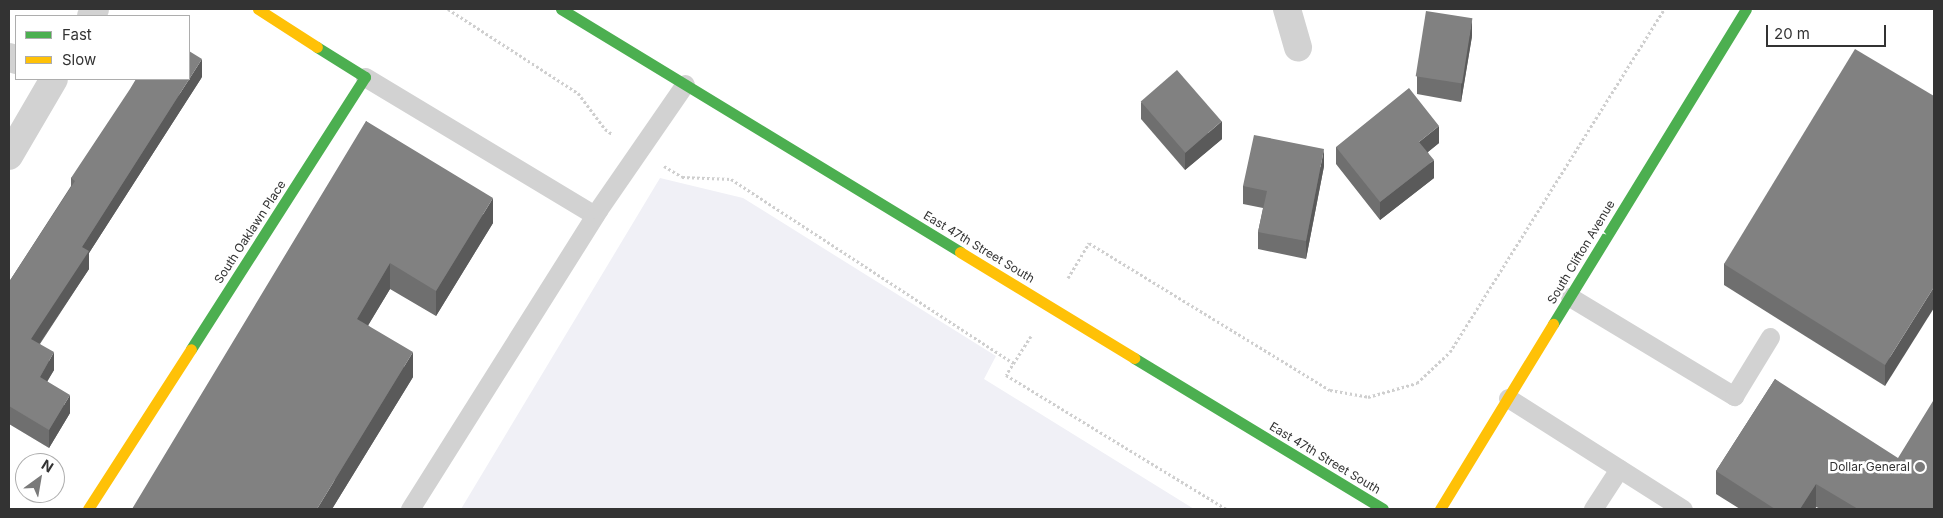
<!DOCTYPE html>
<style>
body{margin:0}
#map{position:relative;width:1943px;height:518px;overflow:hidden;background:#fff;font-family:Inter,sans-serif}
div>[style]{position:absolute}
.green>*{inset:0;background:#f0f0f6}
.path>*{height:3px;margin-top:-1.5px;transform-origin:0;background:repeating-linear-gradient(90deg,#cfcfcf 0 2.5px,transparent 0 5px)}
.lane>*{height:19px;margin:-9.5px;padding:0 9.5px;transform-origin:9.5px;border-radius:9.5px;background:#d2d2d2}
.street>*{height:28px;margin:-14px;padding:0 14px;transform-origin:14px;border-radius:14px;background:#d2d2d2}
.fast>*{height:11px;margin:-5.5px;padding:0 5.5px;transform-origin:5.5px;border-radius:5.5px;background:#4caf50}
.slow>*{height:11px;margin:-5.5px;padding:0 5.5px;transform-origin:5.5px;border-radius:5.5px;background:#ffc107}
.wall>*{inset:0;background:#6f6f6f}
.shaded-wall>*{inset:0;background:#5a5a5a}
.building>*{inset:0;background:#818181;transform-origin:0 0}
.dots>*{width:14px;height:14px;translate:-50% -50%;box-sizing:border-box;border:2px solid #fff;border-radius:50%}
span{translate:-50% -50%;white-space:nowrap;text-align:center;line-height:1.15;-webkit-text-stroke:5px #fff;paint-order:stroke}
.street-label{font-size:12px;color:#333}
.poi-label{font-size:12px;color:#333}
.right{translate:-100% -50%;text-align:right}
.frame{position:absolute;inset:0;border:10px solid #333;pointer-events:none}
.legend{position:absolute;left:15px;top:15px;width:175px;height:65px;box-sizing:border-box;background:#fff;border:1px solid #adadad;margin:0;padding:6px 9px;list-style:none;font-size:15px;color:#333}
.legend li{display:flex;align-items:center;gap:10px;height:25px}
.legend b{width:25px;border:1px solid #adadad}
.north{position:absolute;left:15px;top:453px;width:50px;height:50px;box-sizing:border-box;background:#fff;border:1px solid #adadad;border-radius:50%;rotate:32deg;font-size:14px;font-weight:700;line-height:20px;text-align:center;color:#333}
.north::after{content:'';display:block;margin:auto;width:18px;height:22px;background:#7a7a7a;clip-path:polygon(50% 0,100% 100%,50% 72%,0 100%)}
.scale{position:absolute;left:1766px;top:25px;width:120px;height:22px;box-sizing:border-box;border:2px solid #333;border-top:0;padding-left:6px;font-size:15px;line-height:18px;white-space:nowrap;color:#333;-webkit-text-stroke:4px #fff;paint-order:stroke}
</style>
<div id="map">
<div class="green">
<div style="clip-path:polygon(660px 178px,743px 198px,996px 356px,984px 379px,1194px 509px,461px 509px)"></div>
</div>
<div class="path">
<div style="left:448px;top:9px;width:155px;rotate:32.9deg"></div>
<div style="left:578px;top:93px;width:45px;rotate:53.1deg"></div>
<div style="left:605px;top:129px;width:9px;rotate:36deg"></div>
<div style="left:664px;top:166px;width:21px;rotate:31deg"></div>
<div style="left:682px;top:177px;width:49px;rotate:2.3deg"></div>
<div style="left:731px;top:179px;width:337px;rotate:33.1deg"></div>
<div style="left:1068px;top:278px;width:41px;rotate:-59deg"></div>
<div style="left:1089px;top:243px;width:282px;rotate:31.4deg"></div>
<div style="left:1330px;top:390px;width:39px;rotate:10deg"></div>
<div style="left:1368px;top:397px;width:51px;rotate:-15.9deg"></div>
<div style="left:1417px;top:383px;width:45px;rotate:-43.2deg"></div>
<div style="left:1450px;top:352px;width:404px;rotate:-58deg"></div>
<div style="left:1031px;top:336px;width:46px;rotate:122.7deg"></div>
<div style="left:1006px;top:375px;width:258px;rotate:31.3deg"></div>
</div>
<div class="lane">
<div style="left:365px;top:77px;width:268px;rotate:31deg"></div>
<div style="left:1570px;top:297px;width:192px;rotate:31.1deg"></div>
<div style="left:1734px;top:396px;width:69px;rotate:-58.6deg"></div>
<div style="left:1508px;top:398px;width:207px;rotate:32.4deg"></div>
<div style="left:410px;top:509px;width:353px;rotate:-57.8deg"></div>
<div style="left:598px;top:210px;width:153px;rotate:-55.4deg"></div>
<div style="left:1593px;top:509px;width:48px;rotate:-57deg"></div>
</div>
<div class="street">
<div style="left:1287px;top:9px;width:40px;rotate:74deg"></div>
<div style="left:91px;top:16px;width:8px;rotate:-60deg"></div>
<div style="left:9px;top:57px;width:8px;rotate:23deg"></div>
<div style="left:9px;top:156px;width:89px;rotate:-59.7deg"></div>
</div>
<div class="fast">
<div style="left:561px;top:9px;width:467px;rotate:31.3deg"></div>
<div style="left:1553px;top:324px;width:369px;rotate:-58.5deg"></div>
<div style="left:191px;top:349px;width:323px;rotate:-57.4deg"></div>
<div style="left:365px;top:77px;width:57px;rotate:-148deg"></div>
<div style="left:1134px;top:358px;width:291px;rotate:31.2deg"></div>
</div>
<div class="slow">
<div style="left:258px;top:9px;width:70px;rotate:32.8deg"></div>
<div style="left:960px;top:252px;width:204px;rotate:31.3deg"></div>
<div style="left:88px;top:509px;width:190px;rotate:-57.2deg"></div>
<div style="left:1440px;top:509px;width:217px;rotate:-58.6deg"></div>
</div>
<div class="wall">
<div style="clip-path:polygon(1472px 36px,1461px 102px,1417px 94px,1417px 76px)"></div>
<div style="clip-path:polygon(202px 77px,89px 253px,89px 269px,40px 344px,54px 370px,47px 381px,70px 413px,49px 448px,9px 424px,9px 282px,71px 186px,71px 178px)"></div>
<div style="clip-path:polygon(1934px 96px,1885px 386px,1724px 285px,1724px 264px)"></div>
<div style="clip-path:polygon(1141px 102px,1222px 139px,1185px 170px,1141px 119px)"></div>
<div style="clip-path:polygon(366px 121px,493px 223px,436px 316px,390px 289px,368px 325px,413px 377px,332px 509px)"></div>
<div style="clip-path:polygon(1439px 143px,1428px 152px,1434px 178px,1380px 220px,1336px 164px,1336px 147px)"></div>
<div style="clip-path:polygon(1324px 166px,1306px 259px,1258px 249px,1258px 232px,1263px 208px,1243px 204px,1243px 186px)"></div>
<div style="clip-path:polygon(1775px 379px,1934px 509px,1821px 509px,1816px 507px,1815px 509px,1740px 509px,1716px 494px,1716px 471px)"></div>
</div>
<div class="shaded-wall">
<div style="clip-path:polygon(1472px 18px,1472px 36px,1461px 102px,1461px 84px)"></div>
<div style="clip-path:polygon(202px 59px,202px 77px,89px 253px,89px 269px,31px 356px,31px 339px,82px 247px)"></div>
<div style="clip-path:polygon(1222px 121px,1222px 139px,1185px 170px,1185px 153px)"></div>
<div style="clip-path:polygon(1439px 126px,1439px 143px,1419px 159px,1419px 142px)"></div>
<div style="clip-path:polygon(1324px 149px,1324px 166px,1306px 259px,1306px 241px)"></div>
<div style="clip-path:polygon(1434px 160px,1434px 178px,1380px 220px,1380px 202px)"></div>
<div style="clip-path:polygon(493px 198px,493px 223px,436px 316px,436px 291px)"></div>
<div style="clip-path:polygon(390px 263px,390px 289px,357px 344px,357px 319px)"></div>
<div style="clip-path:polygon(1934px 287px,1934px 308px,1885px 386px,1885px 365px)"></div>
<div style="clip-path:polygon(54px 352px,54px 370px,40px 394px,40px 377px)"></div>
<div style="clip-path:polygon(413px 352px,413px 377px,332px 509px,317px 509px)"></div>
<div style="clip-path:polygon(70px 395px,70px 413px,49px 448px,49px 430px)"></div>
<div style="clip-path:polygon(1816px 484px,1816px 507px,1815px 509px,1800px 509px)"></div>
</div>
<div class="building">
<div style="left:1426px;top:11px;width:47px;height:66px;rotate:9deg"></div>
<div style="clip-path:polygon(1855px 49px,1934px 96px,1934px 287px,1885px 365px,1724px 264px)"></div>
<div style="clip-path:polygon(189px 51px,202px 59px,82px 247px,89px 251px,31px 339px,54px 352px,40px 377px,70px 395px,49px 430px,9px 406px,9px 282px,75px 181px,71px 178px,130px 89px,136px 79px,189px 79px)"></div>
<div style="left:1177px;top:70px;width:68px;height:48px;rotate:49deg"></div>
<div style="clip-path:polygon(1409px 88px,1439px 126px,1419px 142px,1434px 160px,1380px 202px,1336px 147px)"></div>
<div style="clip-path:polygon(366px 121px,493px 198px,436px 291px,390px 263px,357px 319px,413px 352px,317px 509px,132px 509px)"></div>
<div style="clip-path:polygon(1254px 135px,1324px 149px,1306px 241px,1258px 232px,1267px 191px,1243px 186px)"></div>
<div style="clip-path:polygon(1775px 379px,1898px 458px,1933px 401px,1934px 402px,1934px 509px,1858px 509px,1816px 484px,1800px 509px,1775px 509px,1716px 471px)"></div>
</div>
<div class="dots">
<div style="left:1920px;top:467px;background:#7a7a7a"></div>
</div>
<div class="street-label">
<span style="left:250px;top:232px;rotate:-57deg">South Oaklawn Place</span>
<span style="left:979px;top:247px;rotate:31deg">East 47th Street South</span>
<span style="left:1581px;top:252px;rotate:-59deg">South Clifton Avenue</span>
<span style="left:1325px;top:458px;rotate:31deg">East 47th Street South</span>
</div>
<div class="poi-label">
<span class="right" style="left:1910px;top:467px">Dollar General</span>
</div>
<div class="frame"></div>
<ul class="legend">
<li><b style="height:6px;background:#4caf50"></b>Fast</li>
<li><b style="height:6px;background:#ffc107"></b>Slow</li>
</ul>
<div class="north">N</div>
<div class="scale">20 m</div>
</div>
